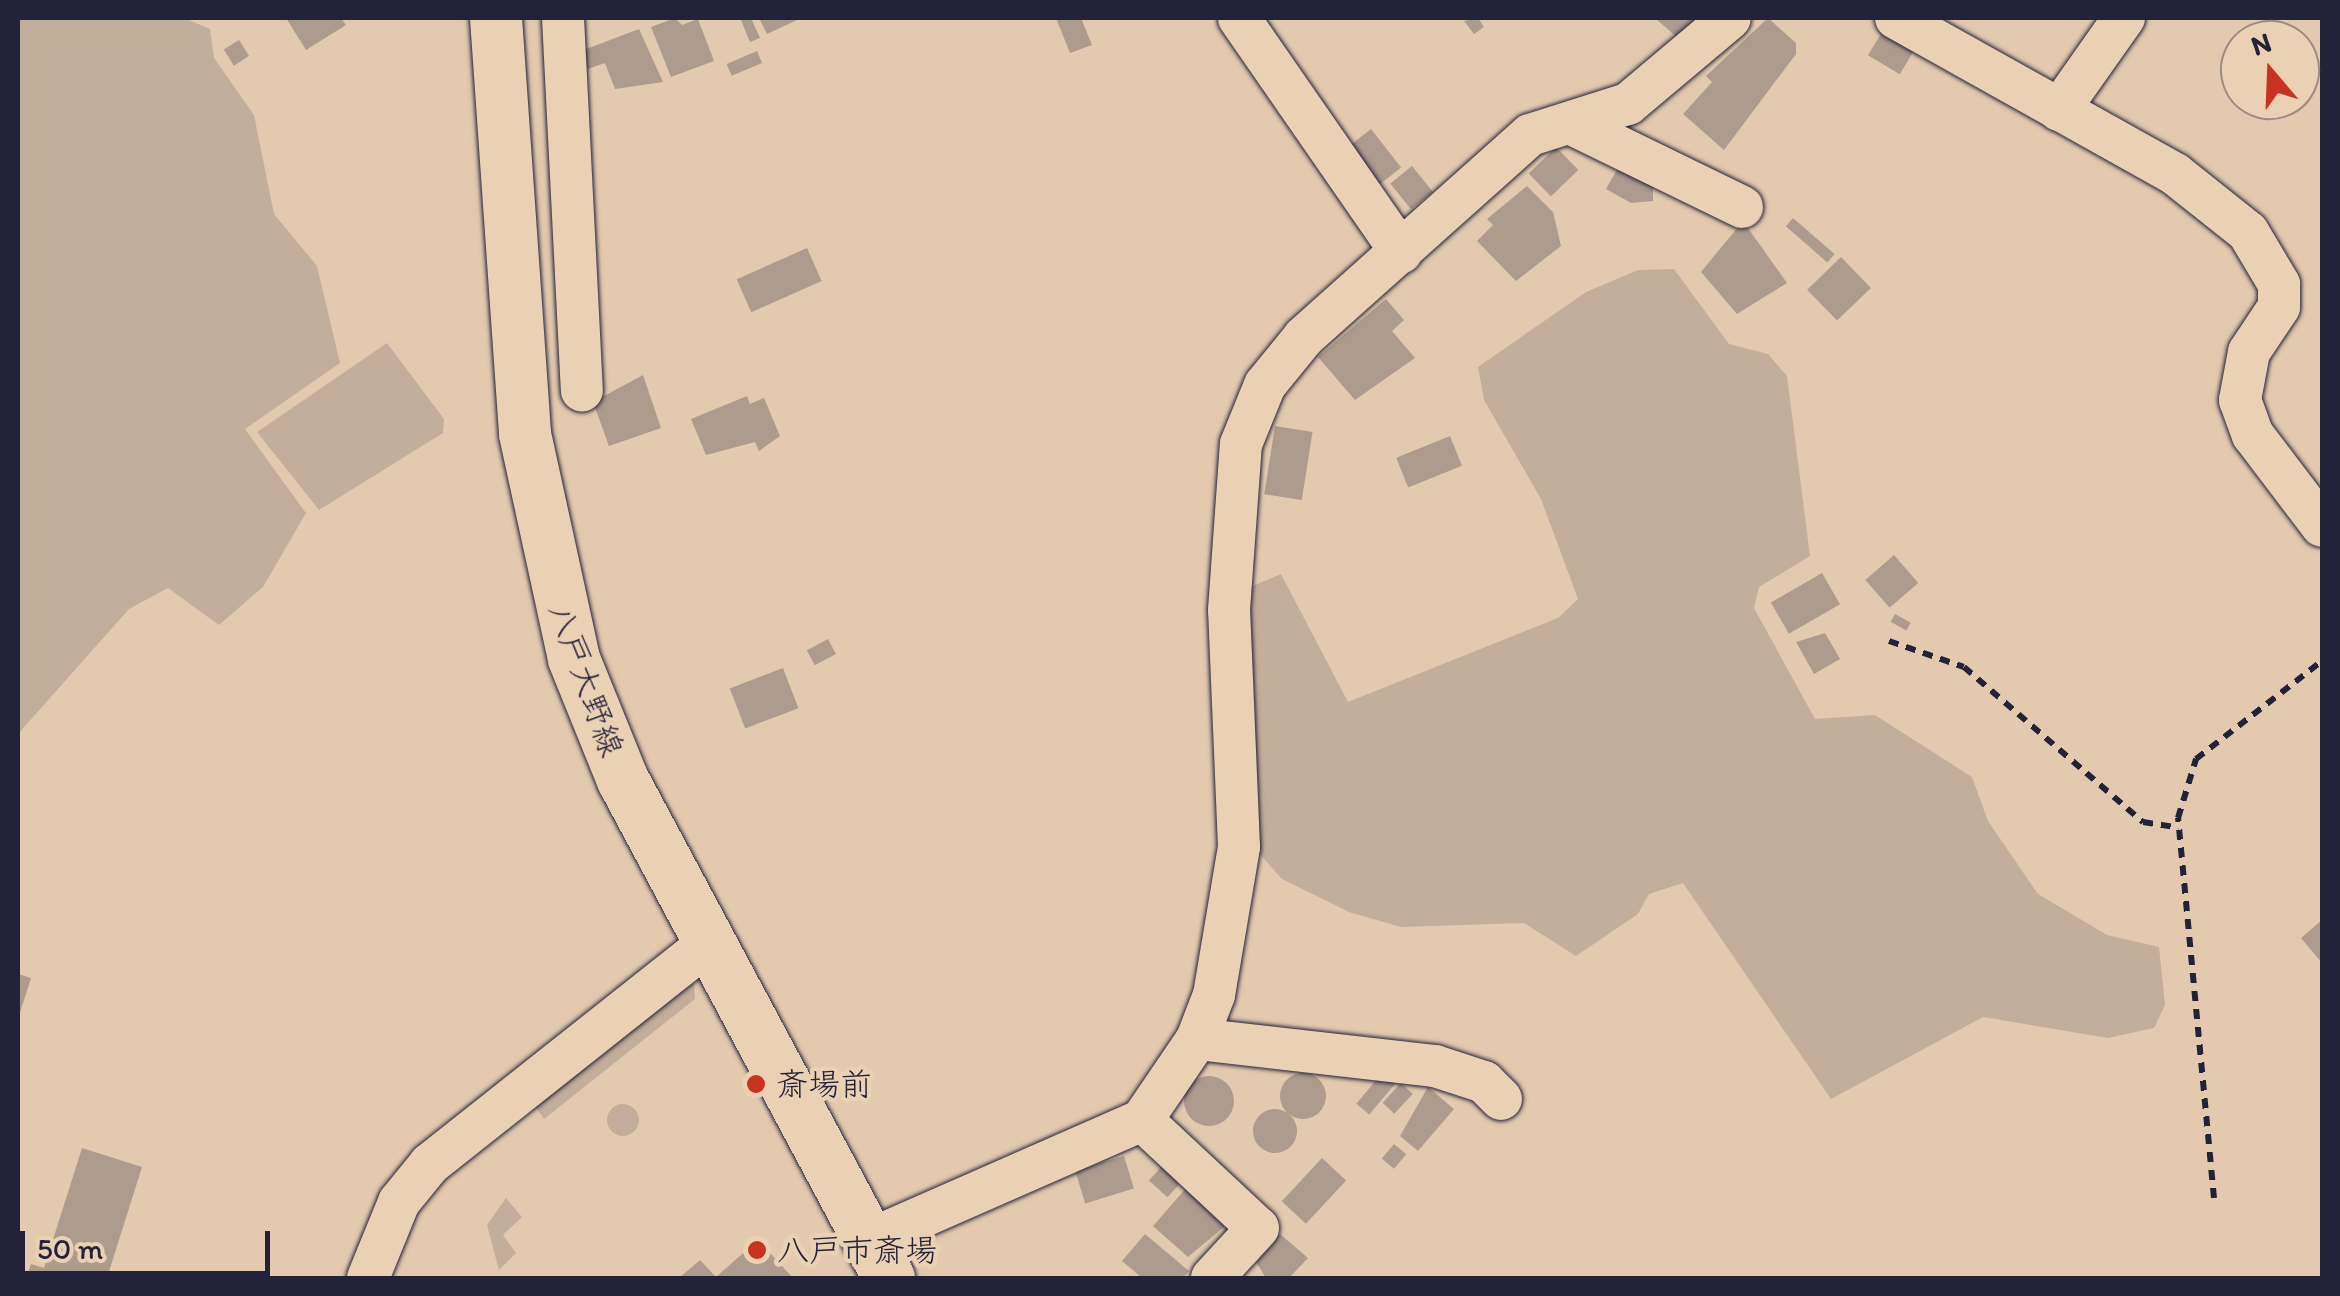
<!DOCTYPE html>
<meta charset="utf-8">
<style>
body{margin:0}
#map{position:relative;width:2340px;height:1296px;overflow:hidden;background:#e3caae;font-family:Itim,"Klee One",sans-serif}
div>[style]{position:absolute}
.green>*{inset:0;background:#c3ae9b}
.round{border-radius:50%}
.building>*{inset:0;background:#ad9b8e;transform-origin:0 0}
.path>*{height:6px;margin-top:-3px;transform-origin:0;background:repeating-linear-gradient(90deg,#22223b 0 10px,transparent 0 18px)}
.roads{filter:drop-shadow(0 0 2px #22223b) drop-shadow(0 0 2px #22223b)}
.minor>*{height:42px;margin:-21px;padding:0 21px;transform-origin:21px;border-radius:21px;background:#ebd1b3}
.major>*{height:52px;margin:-26px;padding:0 26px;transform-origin:26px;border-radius:26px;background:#ebd1b3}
.dots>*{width:28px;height:28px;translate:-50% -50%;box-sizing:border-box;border:5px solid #ebd1b3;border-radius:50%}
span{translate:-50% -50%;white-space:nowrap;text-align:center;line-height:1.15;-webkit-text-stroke:9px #ebd1b3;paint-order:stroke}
.street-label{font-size:32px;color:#22223b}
.poi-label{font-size:32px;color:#22223b}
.left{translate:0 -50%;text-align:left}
.frame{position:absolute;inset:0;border:20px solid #22223b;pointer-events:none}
.north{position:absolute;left:2220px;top:20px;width:100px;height:100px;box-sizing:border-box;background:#ebd1b3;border:2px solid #9b8b83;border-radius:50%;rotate:341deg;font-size:28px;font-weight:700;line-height:40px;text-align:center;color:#22223b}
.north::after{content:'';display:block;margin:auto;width:35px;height:45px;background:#c8321e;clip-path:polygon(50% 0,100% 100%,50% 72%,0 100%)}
.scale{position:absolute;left:20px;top:1231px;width:250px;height:45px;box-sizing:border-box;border:5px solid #22223b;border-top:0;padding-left:12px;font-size:30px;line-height:35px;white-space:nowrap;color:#22223b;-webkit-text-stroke:8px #ebd1b3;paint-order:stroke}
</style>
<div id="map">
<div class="green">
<div style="clip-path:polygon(18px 18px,184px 18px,210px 29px,214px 58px,254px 115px,274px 214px,317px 266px,340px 363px,245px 429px,306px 513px,263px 587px,219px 625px,168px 588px,129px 609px,18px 734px)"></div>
<div style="clip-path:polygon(1674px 269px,1729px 344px,1768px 354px,1787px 376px,1810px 556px,1759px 587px,1754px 608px,1815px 719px,1875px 715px,1972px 777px,1988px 821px,2038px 894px,2107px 935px,2159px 947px,2165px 1005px,2154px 1028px,2108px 1038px,1983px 1017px,1831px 1099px,1683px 883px,1649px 894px,1638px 914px,1576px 956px,1524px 923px,1401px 927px,1349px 912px,1282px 879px,1259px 853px,1248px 588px,1281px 574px,1348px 702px,1558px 618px,1578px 599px,1541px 499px,1484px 400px,1478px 367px,1586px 292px,1638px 270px)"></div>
<div style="clip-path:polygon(387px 343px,444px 419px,443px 433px,319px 510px,257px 432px)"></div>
<div style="clip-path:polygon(682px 984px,694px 984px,695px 999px,544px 1119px,531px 1101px)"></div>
<div class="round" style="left:607px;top:1104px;width:32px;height:32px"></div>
<div style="clip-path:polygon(506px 1198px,522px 1217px,503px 1235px,516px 1253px,499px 1270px,487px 1225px)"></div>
</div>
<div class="building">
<div style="clip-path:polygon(286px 18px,341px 18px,346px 25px,306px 50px)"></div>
<div style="clip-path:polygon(675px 18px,682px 25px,698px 19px,714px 61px,671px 77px,651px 27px)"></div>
<div style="clip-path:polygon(740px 18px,751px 18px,760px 38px,750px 42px)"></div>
<div style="clip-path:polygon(759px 18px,796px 18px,797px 20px,767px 34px)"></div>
<div style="clip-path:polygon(1056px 18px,1081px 18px,1092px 45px,1070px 53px)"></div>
<div style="clip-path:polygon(1478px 18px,1484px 27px,1474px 34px,1464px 21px)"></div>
<div style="clip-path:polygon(1655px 18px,1701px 18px,1680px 40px)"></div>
<div style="clip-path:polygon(1768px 18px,1796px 43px,1796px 54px,1724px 150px,1683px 114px,1712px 82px,1706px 76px)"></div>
<div style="left:1885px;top:27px;width:37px;height:33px;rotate:31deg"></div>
<div style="clip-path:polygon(639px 29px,663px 82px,615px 89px,605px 63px,588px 69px,581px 51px)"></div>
<div style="left:239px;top:40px;width:19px;height:18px;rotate:58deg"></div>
<div style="left:757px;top:51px;width:13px;height:33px;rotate:67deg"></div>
<div style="left:1371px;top:129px;width:49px;height:31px;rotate:52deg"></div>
<div style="left:1556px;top:147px;width:32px;height:38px;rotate:46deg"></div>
<div style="clip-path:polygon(1620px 164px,1653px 182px,1653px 201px,1631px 203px,1606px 189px)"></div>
<div style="left:1412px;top:166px;width:33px;height:28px;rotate:51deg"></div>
<div style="clip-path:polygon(1527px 186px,1553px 212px,1561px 246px,1516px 281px,1477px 241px,1493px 225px,1487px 219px)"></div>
<div style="left:1793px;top:218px;width:55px;height:11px;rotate:41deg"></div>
<div style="clip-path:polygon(1743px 221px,1787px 283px,1737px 314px,1701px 272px)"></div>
<div style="left:807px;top:248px;width:36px;height:77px;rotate:66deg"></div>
<div style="left:1841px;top:257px;width:43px;height:47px;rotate:46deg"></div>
<div style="clip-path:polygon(1386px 299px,1404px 320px,1392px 331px,1415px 358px,1355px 400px,1318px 357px)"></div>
<div style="clip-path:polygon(643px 375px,661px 428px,609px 446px,593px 402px)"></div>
<div style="clip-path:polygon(747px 396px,750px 404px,764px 398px,780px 436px,759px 451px,755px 442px,706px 455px,691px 419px)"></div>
<div style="left:1275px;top:426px;width:38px;height:69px;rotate:9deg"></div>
<div style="left:1450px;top:436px;width:32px;height:58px;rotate:68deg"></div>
<div style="left:1894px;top:555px;width:37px;height:38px;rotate:49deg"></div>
<div style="left:1822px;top:573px;width:36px;height:59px;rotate:60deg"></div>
<div style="left:1895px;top:614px;width:18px;height:9px;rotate:29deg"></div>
<div style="clip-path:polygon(1825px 633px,1840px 659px,1814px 674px,1796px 642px)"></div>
<div style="left:828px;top:639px;width:17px;height:24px;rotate:62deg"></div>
<div style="left:783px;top:668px;width:43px;height:57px;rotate:69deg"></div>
<div style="clip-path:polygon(2322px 920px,2322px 963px,2301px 938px)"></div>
<div style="clip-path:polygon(18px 974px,31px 978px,18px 1019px)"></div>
<div style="left:1382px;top:1073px;width:17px;height:40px;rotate:40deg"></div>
<div class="round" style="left:1280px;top:1073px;width:46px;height:46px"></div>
<div class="round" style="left:1184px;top:1076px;width:50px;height:50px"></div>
<div style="left:1401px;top:1083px;width:16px;height:27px;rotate:43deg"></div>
<div style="clip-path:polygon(1428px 1087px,1454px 1109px,1418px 1151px,1400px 1136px)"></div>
<div class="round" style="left:1253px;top:1109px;width:44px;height:44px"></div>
<div style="left:1394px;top:1144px;width:16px;height:19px;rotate:40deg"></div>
<div style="clip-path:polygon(82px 1148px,142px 1167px,107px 1278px,26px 1278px,31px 1264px,44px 1268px)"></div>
<div style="left:1124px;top:1156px;width:34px;height:51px;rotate:73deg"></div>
<div style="left:1322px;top:1158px;width:33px;height:59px;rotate:43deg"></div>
<div style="left:1163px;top:1165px;width:25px;height:21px;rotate:42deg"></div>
<div style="clip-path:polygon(1188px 1186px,1230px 1222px,1188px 1257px,1153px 1226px)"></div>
<div style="clip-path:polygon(1145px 1234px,1189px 1271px,1183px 1278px,1142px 1278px,1122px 1261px)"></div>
<div style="clip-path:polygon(1280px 1234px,1308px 1258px,1289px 1278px,1266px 1278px,1256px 1262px)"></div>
<div style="clip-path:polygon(758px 1240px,793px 1278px,679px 1278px,700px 1260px,716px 1277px)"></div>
</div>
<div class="path">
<div style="left:1889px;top:641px;width:79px;rotate:19.1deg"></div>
<div style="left:1964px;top:667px;width:237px;rotate:40.9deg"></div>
<div style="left:2143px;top:822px;width:36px;rotate:9deg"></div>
<div style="left:2214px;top:1198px;width:382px;rotate:-95.4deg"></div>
<div style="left:2178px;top:818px;width:62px;rotate:-73deg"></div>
<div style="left:2196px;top:759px;width:160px;rotate:-37.9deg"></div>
</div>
<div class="roads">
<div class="minor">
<div style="left:563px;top:18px;width:373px;rotate:87.1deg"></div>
<div style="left:1239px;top:18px;width:285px;rotate:55.3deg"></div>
<div style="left:1896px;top:18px;width:320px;rotate:29.2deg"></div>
<div style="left:2175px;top:174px;width:93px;rotate:38.5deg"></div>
<div style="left:2248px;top:232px;width:61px;rotate:59.2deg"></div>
<div style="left:2279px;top:284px;width:23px;rotate:90deg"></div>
<div style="left:2279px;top:307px;width:54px;rotate:123.7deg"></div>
<div style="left:2249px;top:352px;width:49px;rotate:100.6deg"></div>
<div style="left:2240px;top:400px;width:37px;rotate:70deg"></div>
<div style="left:2253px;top:435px;width:114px;rotate:52.8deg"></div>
<div style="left:2059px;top:110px;width:113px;rotate:-54.8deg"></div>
<div style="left:1574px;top:125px;width:187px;rotate:26deg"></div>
<div style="left:1197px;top:1039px;width:240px;rotate:6.5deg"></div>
<div style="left:1435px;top:1066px;width:52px;rotate:18.1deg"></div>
<div style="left:1484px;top:1082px;width:24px;rotate:45deg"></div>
<div style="left:1142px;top:1120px;width:158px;rotate:43deg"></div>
<div style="left:1258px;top:1228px;width:68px;rotate:132.6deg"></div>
<div style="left:869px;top:1240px;width:298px;rotate:-23.7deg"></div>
<div style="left:1142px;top:1120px;width:98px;rotate:-55.8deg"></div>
<div style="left:1197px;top:1039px;width:47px;rotate:-68.9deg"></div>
<div style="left:1214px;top:995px;width:150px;rotate:-80.4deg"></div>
<div style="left:1239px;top:847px;width:237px;rotate:-92.4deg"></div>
<div style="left:1229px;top:610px;width:166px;rotate:-85.9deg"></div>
<div style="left:1241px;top:444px;width:64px;rotate:-67.9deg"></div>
<div style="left:1265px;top:385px;width:62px;rotate:-50.9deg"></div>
<div style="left:1304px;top:337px;width:303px;rotate:-41.8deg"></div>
<div style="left:1530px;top:135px;width:103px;rotate:-17.6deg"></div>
<div style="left:1628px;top:104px;width:133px;rotate:-40.1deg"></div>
<div style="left:368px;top:1278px;width:82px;rotate:-67.8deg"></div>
<div style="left:399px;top:1202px;width:49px;rotate:-50.8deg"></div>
<div style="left:430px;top:1164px;width:357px;rotate:-38.4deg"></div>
</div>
<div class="major">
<div style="left:496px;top:18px;width:417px;rotate:86deg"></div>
<div style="left:525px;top:434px;width:230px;rotate:77.7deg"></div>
<div style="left:574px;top:659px;width:131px;rotate:68deg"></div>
<div style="left:623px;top:780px;width:565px;rotate:61.89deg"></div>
</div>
</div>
<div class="dots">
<div style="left:756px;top:1084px;background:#c8321e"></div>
<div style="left:757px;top:1250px;background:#c8321e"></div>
</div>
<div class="street-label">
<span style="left:586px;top:680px;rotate:70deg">八戸大野線</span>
</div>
<div class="poi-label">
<span class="left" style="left:776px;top:1084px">斎場前</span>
<span class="left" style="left:777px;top:1250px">八戸市斎場</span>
</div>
<div class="frame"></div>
<div class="north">N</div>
<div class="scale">50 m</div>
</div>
